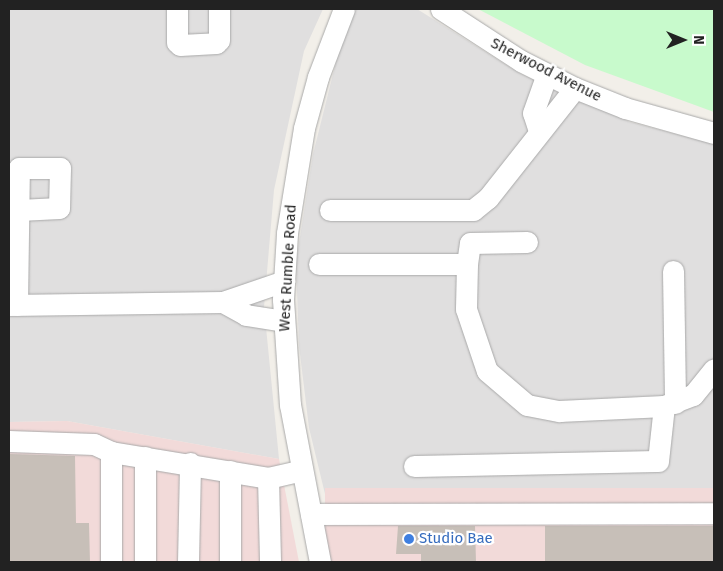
<!DOCTYPE html>
<style>
body{margin:0}
#map{position:relative;width:723px;height:571px;overflow:hidden;background:#f2efe9;font-family:"Fira Sans",sans-serif}
div>[style]{position:absolute}
.residential>*{inset:0;background:#e0dfdf}
.commercial>*{inset:0;background:#f2dad9;transform-origin:0 0}
.park>*{inset:0;background:#c8facc}
.building>*{inset:0;background:#c7bfb8;transform-origin:0 0}
.roads{filter:drop-shadow(0 0 1px #a9a9a9) drop-shadow(0 0 1px #a9a9a9)}
.minor>*{height:21px;margin:-10.5px;padding:0 10.5px;transform-origin:10.5px;border-radius:10.5px;background:#fff}
.dots>*{width:14px;height:14px;translate:-50% -50%;box-sizing:border-box;border:2px solid #fff;border-radius:50%}
span{translate:-50% -50%;white-space:nowrap;text-align:center;line-height:1.15;-webkit-text-stroke:4.5px #fff;paint-order:stroke}
.street-label{font-size:15px;color:#222}
.shop-label{font-size:15px;color:#366cbe}
.left{translate:0 -50%;text-align:left}
.frame{position:absolute;inset:0;border:10px solid #222;pointer-events:none}
.north{position:absolute;left:658px;top:15px;width:50px;height:50px;-webkit-text-stroke:4px #fff;paint-order:stroke;rotate:90deg;font-size:14px;font-weight:700;line-height:20px;text-align:center;color:#222}
.north::after{content:'';display:block;margin:auto;width:18px;height:22px;background:#222;clip-path:polygon(50% 0,100% 100%,50% 72%,0 100%)}
</style>
<div id="map">
<div class="residential">
<div style="clip-path:polygon(9px 9px,323px 9px,304px 51px,274px 190px,264px 307px,279px 459px,67px 421px,9px 422px)"></div>
<div style="clip-path:polygon(356px 9px,417px 9px,521px 74px,630px 122px,714px 144px,714px 488px,325px 494px,309px 428px,299px 346px,296px 262px,313px 154px,340px 46px)"></div>
</div>
<div class="commercial">
<div style="clip-path:polygon(67px 421px,279px 459px,299px 562px,9px 562px,9px 422px)"></div>
<div style="left:714px;top:488px;width:74px;height:389px;rotate:90deg"></div>
</div>
<div class="park">
<div style="clip-path:polygon(478px 9px,714px 9px,714px 112px,585px 65px)"></div>
</div>
<div class="building">
<div style="clip-path:polygon(9px 454px,75px 456px,76px 523px,89px 523px,90px 562px,9px 562px)"></div>
<div style="clip-path:polygon(398px 526px,475px 526px,476px 562px,421px 562px,421px 554px,396px 554px)"></div>
<div style="left:714px;top:526px;width:36px;height:169px;rotate:90deg"></div>
</div>
<div class="roads">
<div class="minor">
<div style="left:177px;top:9px;width:33px;rotate:90deg"></div>
<div style="left:177px;top:42px;width:4px;rotate:45deg"></div>
<div style="left:180px;top:45px;width:36px;rotate:-3deg"></div>
<div style="left:216px;top:43px;width:4px;rotate:-45deg"></div>
<div style="left:219px;top:40px;width:31px;rotate:-90deg"></div>
<div style="left:441px;top:9px;width:95px;rotate:33deg"></div>
<div style="left:521px;top:61px;width:60px;rotate:26.6deg"></div>
<div style="left:575px;top:88px;width:54px;rotate:21.8deg"></div>
<div style="left:625px;top:108px;width:92px;rotate:15.7deg"></div>
<div style="left:539px;top:131px;width:19px;rotate:-108deg"></div>
<div style="left:533px;top:113px;width:41px;rotate:-70.3deg"></div>
<div style="left:330px;top:210px;width:143px"></div>
<div style="left:473px;top:210px;width:19px;rotate:-39deg"></div>
<div style="left:488px;top:198px;width:140px;rotate:-51.7deg"></div>
<div style="left:319px;top:264px;width:148px"></div>
<div style="left:467px;top:264px;width:21px;rotate:-82deg"></div>
<div style="left:470px;top:243px;width:57px;rotate:-1deg"></div>
<div style="left:467px;top:264px;width:45px;rotate:91.3deg"></div>
<div style="left:466px;top:309px;width:65px;rotate:71.3deg"></div>
<div style="left:487px;top:371px;width:52px;rotate:40.4deg"></div>
<div style="left:527px;top:405px;width:33px;rotate:11deg"></div>
<div style="left:559px;top:411px;width:105px;rotate:-2.7deg"></div>
<div style="left:664px;top:406px;width:31px;rotate:-21deg"></div>
<div style="left:693px;top:395px;width:33px;rotate:-51deg"></div>
<div style="left:673px;top:271px;width:132px;rotate:89.1deg"></div>
<div style="left:223px;top:302px;width:26px;rotate:29deg"></div>
<div style="left:246px;top:315px;width:38px;rotate:9deg"></div>
<div style="left:9px;top:305px;width:214px;rotate:-0.8deg"></div>
<div style="left:223px;top:302px;width:65px;rotate:-19deg"></div>
<div style="left:17px;top:305px;width:137px;rotate:-89.2deg"></div>
<div style="left:19px;top:168px;width:41px"></div>
<div style="left:60px;top:168px;width:40px;rotate:91.4deg"></div>
<div style="left:59px;top:208px;width:40px;rotate:177.1deg"></div>
<div style="left:9px;top:441px;width:85px;rotate:2deg"></div>
<div style="left:94px;top:444px;width:19px;rotate:25deg"></div>
<div style="left:111px;top:452px;width:159px;rotate:9.4deg"></div>
<div style="left:268px;top:478px;width:35px;rotate:-13deg"></div>
<div style="left:111px;top:452px;width:110px;rotate:90deg"></div>
<div style="left:145px;top:457px;width:105px;rotate:90deg"></div>
<div style="left:414px;top:466px;width:244px;rotate:-1.2deg"></div>
<div style="left:658px;top:461px;width:55px;rotate:-83.8deg"></div>
<div style="left:230px;top:471px;width:91px;rotate:90deg"></div>
<div style="left:268px;top:478px;width:84px;rotate:88.6deg"></div>
<div style="left:311px;top:514px;width:403px;rotate:-0.1deg"></div>
<div style="left:188px;top:562px;width:99px;rotate:-88.8deg"></div>
<div style="left:320px;top:562px;width:160px;rotate:-100.8deg"></div>
<div style="left:290px;top:405px;width:106px;rotate:-93.8deg"></div>
<div style="left:283px;top:299px;width:66px;rotate:-86.5deg"></div>
<div style="left:287px;top:233px;width:106px;rotate:-80.8deg"></div>
<div style="left:304px;top:128px;width:53px;rotate:-74.6deg"></div>
<div style="left:318px;top:77px;width:73px;rotate:-69.1deg"></div>
</div>
</div>
<div class="dots">
<div style="left:409px;top:539px;background:#3f7fe0"></div>
</div>
<div class="street-label">
<span style="left:546px;top:70px;rotate:27deg">Sherwood Avenue</span>
<span style="left:288px;top:268px;rotate:-87deg">West Rumble Road</span>
</div>
<div class="shop-label">
<span class="left" style="left:419px;top:539px">Studio Bae</span>
</div>
<div class="frame"></div>
<div class="north">N</div>
</div>
